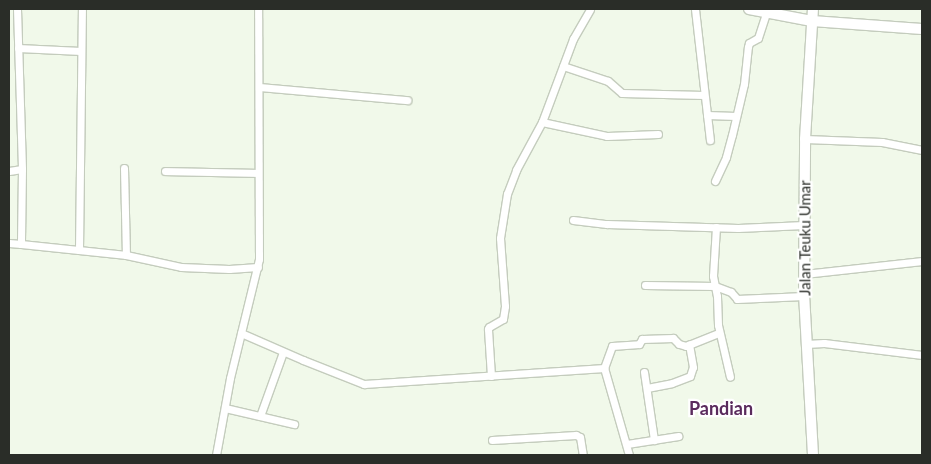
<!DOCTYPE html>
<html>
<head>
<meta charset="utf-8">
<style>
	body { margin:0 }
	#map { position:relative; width:931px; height:464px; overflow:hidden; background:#f1f9ea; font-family:Lato,sans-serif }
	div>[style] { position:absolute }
	.roads { filter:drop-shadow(1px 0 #c4ccbd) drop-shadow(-1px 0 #c4ccbd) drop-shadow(0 1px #c4ccbd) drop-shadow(0 -1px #c4ccbd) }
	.street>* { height:7px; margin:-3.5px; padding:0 3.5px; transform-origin:3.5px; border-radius:3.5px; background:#fff }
	.secondary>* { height:10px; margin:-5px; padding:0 5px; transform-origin:5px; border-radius:5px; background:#fff }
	span { translate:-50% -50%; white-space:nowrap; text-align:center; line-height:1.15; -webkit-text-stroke:4.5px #fff; paint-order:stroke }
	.street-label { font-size:15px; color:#2a2d28 }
	.quarter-label { font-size:18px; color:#5a2b5d; font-weight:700 }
	.frame { position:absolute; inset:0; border:10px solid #2a2d28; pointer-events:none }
</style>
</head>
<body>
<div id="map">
	<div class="roads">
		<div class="street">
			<div style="left:17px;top:9px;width:160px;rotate:88.2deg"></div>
			<div style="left:22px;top:169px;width:75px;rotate:90.8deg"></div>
			<div style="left:21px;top:244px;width:106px;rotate:6deg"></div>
			<div style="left:126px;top:255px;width:56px;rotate:12.3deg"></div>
			<div style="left:181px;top:267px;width:48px;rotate:2.4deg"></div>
			<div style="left:229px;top:269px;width:29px;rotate:-4deg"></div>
			<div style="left:695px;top:9px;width:132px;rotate:83.5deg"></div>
			<div style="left:18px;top:48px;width:63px;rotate:2.7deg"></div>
			<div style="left:563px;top:66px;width:47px;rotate:18.4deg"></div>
			<div style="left:608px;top:81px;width:18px;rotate:41deg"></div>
			<div style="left:622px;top:93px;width:82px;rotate:1.4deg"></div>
			<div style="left:260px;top:87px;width:148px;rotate:5.1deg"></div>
			<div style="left:707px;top:115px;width:29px;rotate:2deg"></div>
			<div style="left:542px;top:122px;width:66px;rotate:12.2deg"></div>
			<div style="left:607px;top:136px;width:51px;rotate:-2.2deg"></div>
			<div style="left:805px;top:139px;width:77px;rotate:2.2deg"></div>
			<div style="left:882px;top:142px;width:41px;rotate:11.3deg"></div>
			<div style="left:124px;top:168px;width:87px;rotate:88.7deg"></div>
			<div style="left:9px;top:171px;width:13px;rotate:-9deg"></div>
			<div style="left:165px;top:171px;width:92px;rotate:1.2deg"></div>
			<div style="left:715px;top:181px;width:26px;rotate:-65deg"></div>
			<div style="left:726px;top:157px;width:23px;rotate:-75deg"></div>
			<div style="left:732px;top:135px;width:52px;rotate:-76.8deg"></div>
			<div style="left:744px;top:84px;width:37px;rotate:-84deg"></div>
			<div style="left:748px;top:47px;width:4px;rotate:-76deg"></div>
			<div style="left:749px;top:43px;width:10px;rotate:-29deg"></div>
			<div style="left:758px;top:38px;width:25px;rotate:-72deg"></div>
			<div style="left:573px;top:220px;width:34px;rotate:7deg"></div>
			<div style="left:607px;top:224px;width:131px;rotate:1.7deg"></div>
			<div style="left:738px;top:228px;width:66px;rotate:-2.6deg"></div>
			<div style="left:716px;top:227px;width:49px;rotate:93.5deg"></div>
			<div style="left:713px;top:276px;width:20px;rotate:79deg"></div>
			<div style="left:717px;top:296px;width:29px;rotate:88deg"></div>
			<div style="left:718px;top:325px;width:53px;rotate:77deg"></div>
			<div style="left:9px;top:243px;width:12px;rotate:5deg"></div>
			<div style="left:79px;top:250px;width:241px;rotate:-89.3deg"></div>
			<div style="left:804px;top:274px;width:119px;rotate:-6.3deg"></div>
			<div style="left:645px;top:285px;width:70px;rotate:0.8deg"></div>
			<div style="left:715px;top:286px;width:17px;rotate:21deg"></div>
			<div style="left:731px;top:292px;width:9px;rotate:49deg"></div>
			<div style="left:737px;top:299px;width:67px;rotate:-2.6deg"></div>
			<div style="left:241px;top:333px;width:68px;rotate:23.5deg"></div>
			<div style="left:303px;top:360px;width:66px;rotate:21.5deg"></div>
			<div style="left:364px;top:384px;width:241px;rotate:-3.8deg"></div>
			<div style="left:806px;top:344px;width:18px;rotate:-3deg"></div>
			<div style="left:824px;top:343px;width:99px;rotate:7deg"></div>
			<div style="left:644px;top:372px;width:69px;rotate:81.6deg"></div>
			<div style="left:491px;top:376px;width:47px;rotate:-93.7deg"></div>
			<div style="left:488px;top:329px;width:2px;rotate:-63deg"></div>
			<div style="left:489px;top:327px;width:16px;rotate:-30deg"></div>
			<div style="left:503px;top:319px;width:13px;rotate:-81deg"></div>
			<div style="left:505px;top:306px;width:68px;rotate:-94.2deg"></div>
			<div style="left:500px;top:238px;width:45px;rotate:-81deg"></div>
			<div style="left:507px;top:194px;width:26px;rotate:-69deg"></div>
			<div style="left:516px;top:170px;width:55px;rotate:-61.6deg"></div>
			<div style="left:542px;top:122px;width:89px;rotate:-69.5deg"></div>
			<div style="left:573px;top:39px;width:34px;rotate:-60deg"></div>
			<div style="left:647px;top:388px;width:25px;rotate:-11deg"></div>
			<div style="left:672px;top:383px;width:19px;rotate:-21deg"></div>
			<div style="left:690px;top:376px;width:9px;rotate:-72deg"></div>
			<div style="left:693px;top:367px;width:23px;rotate:-100deg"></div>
			<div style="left:225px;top:408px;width:71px;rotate:13.1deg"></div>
			<div style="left:260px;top:416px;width:68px;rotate:-70.2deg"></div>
			<div style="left:492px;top:440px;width:84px;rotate:-3.4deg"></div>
			<div style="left:576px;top:435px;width:4px;rotate:27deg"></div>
			<div style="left:580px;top:437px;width:18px;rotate:81deg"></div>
			<div style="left:627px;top:444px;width:52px;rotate:-8.9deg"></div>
			<div style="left:216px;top:455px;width:78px;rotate:-79.7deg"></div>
			<div style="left:230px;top:378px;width:122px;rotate:-76.3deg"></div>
			<div style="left:259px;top:259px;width:250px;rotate:-90.2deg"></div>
			<div style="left:629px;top:455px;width:91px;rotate:-106deg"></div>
			<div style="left:604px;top:368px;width:23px;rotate:-70deg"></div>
			<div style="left:612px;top:346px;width:27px;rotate:-4deg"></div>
			<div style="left:639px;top:344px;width:6px;rotate:-59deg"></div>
			<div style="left:642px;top:339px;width:31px;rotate:-2deg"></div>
			<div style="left:673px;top:338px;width:8px;rotate:45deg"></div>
			<div style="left:679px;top:344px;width:7px;rotate:16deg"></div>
			<div style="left:686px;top:346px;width:35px;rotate:-22deg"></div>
		</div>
		<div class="secondary">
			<div style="left:749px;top:9px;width:64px;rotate:10.8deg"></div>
			<div style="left:812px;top:21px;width:110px;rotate:4.2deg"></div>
			<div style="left:813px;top:455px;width:159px;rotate:-93.2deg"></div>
			<div style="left:804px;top:296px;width:157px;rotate:-89.6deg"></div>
			<div style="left:805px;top:139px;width:130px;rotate:-86.5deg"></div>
		</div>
	</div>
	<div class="street-label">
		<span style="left:805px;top:238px;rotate:-90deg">Jalan Teuku Umar</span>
	</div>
	<div class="quarter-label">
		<span style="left:721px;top:408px">Pandian</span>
	</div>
	<div class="frame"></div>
</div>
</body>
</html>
